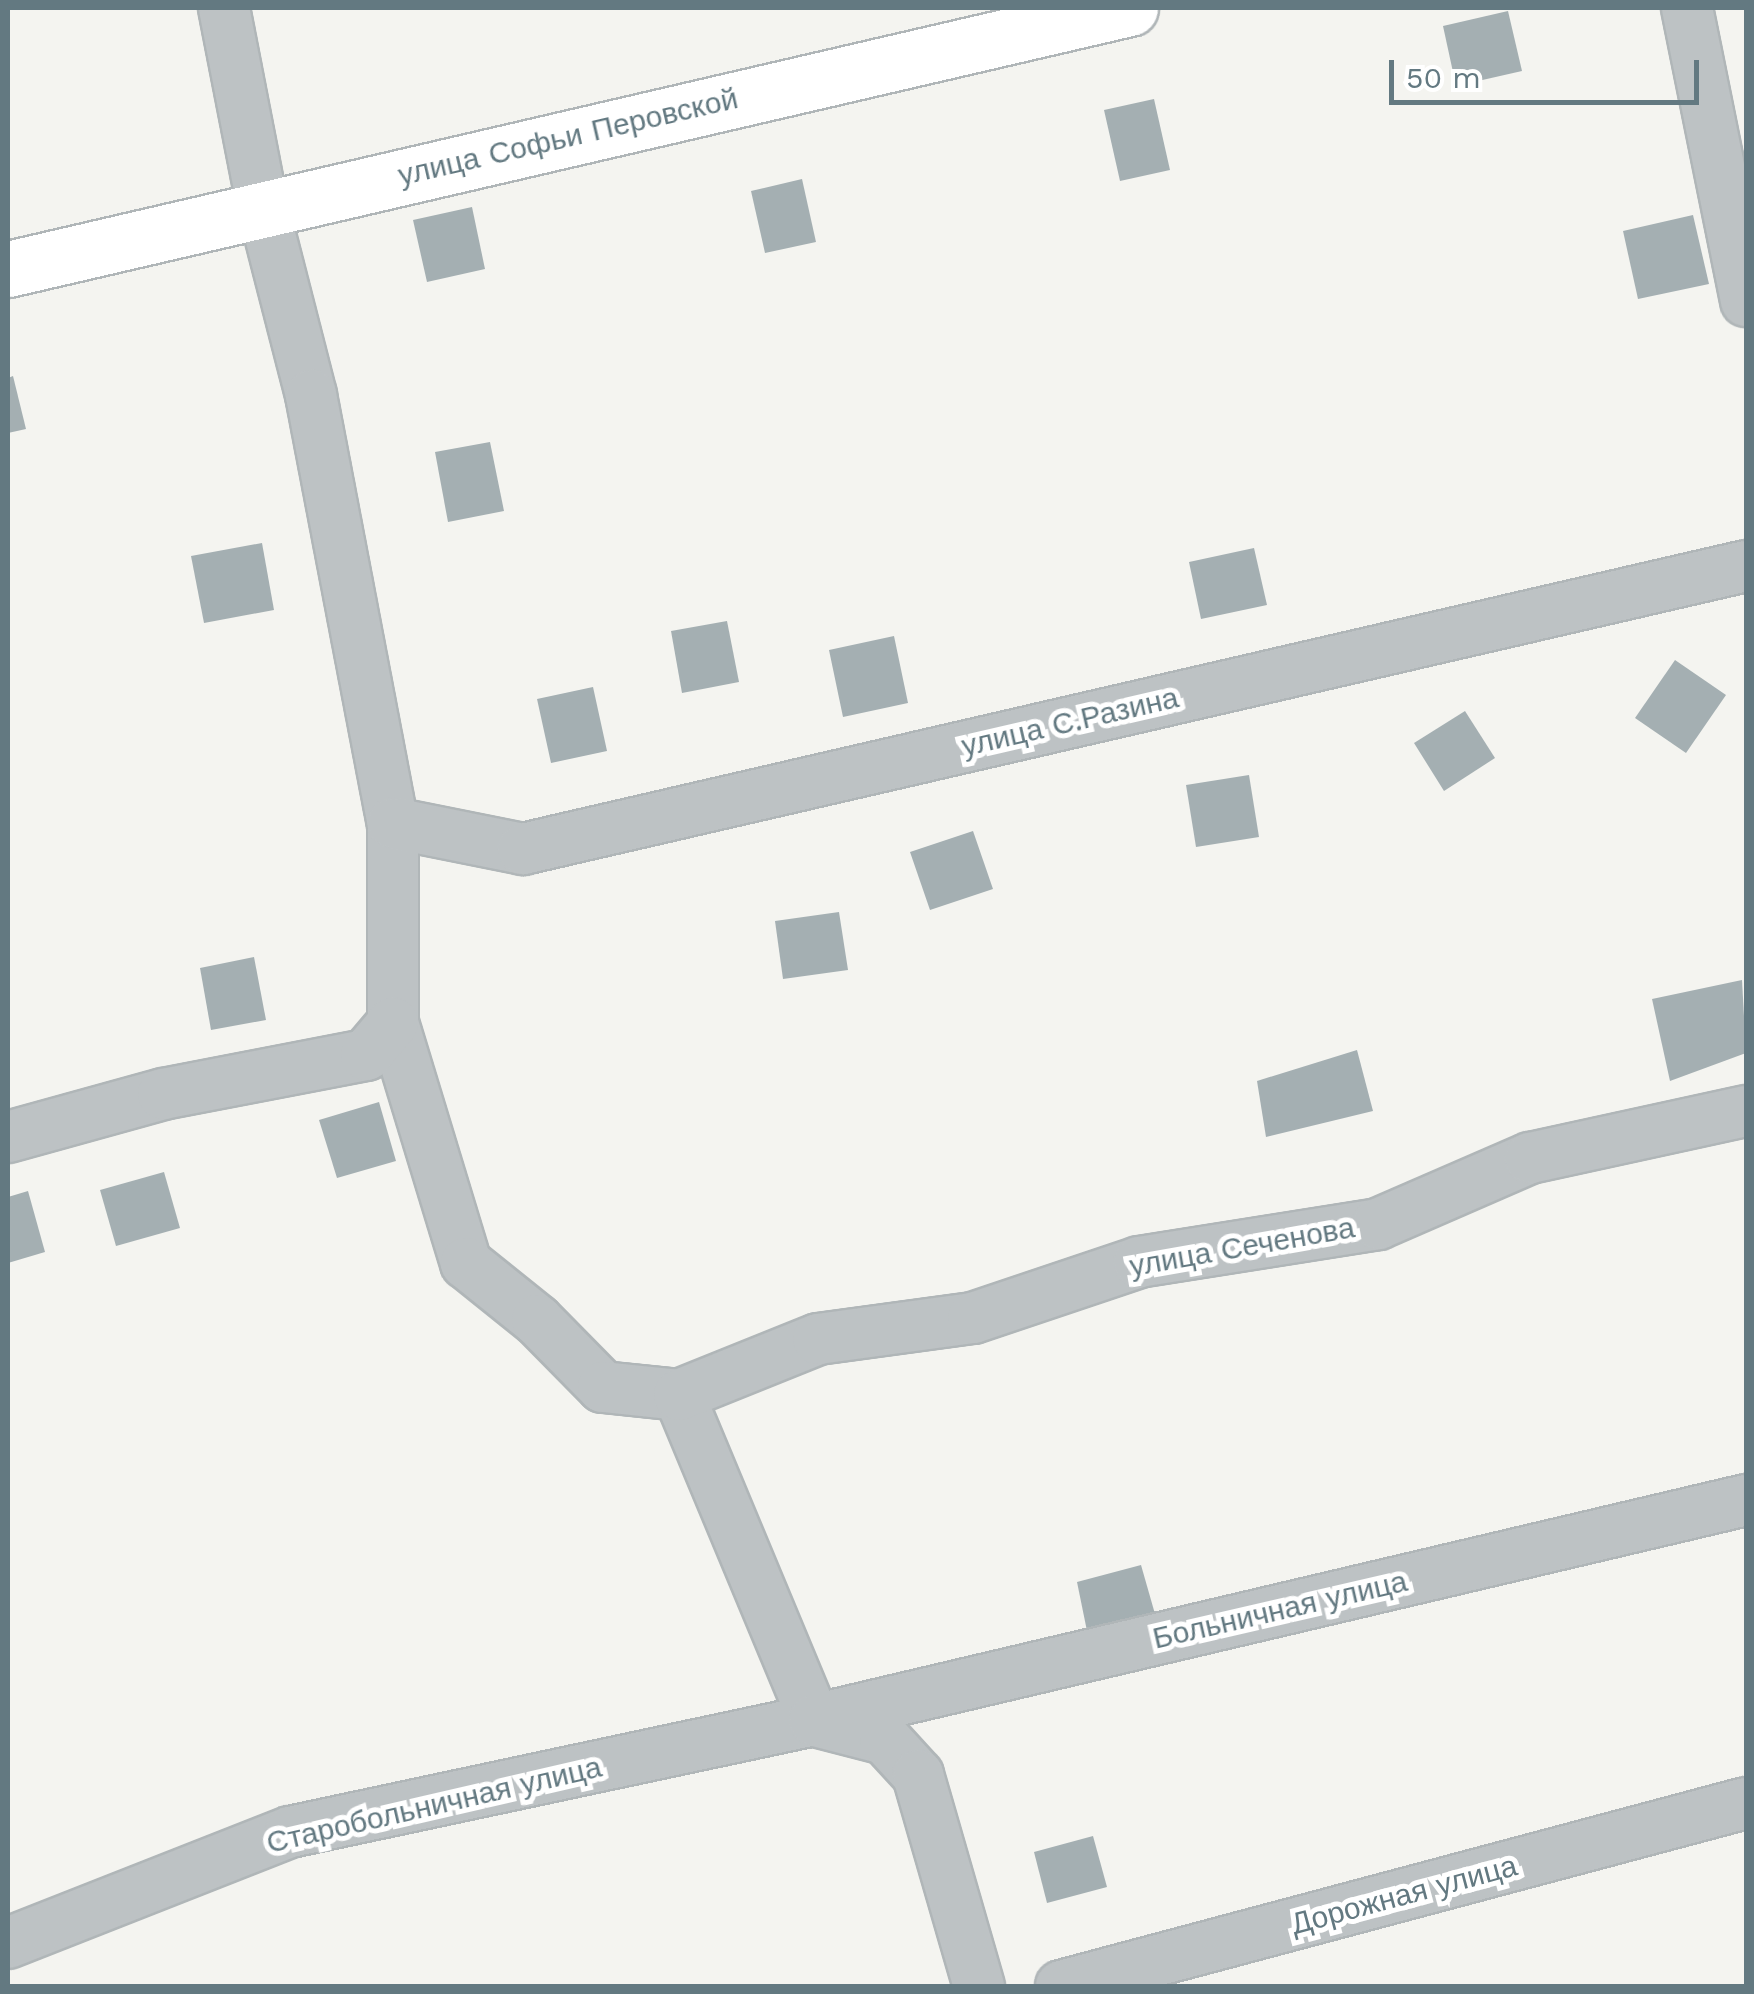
<!DOCTYPE html>
<html>
<head>
<meta charset="utf-8">
<style>
	body { margin:0 }
	#map { position:relative; width:1754px; height:1994px; overflow:hidden; background:#f4f4f0; font-family:"Work Sans",sans-serif }
	div>[style] { position:absolute }
	.building>* { inset:0; background:#a4afb2 }
	.roads { filter:drop-shadow(2px 0 #b0b6b8) drop-shadow(-2px 0 #b0b6b8) drop-shadow(0 2px #b0b6b8) drop-shadow(0 -2px #b0b6b8) }
	.minor>* { height:50px; margin:-25px; padding:0 25px; transform-origin:25px; border-radius:25px; background:#bdc2c4 }
	.major>* { height:55px; margin:-27.5px; padding:0 27.5px; transform-origin:27.5px; border-radius:27.5px; background:#fff }
	span { translate:-50% -50%; white-space:nowrap; text-align:center; line-height:1.15; -webkit-text-stroke:10px #fff; paint-order:stroke }
	.street-label { font-size:30px; color:#637981 }
	.frame { position:absolute; inset:0; border:10px solid #637981; pointer-events:none }
	.scale { position:absolute; left:1389px; top:60px; width:310px; height:45px; box-sizing:border-box; border:5px solid #637981; border-top:0; padding-left:12px; font-size:30px; line-height:35px; white-space:nowrap; color:#637981; -webkit-text-stroke:8px #fff; paint-order:stroke }
</style>
</head>
<body>
<div id="map">
	<div class="building">
		<div style="clip-path:polygon(1508px 11px,1522px 71px,1456px 86px,1443px 26px)"></div>
		<div style="clip-path:polygon(1154px 99px,1170px 170px,1120px 181px,1104px 110px)"></div>
		<div style="clip-path:polygon(802px 179px,816px 242px,765px 253px,751px 191px)"></div>
		<div style="clip-path:polygon(472px 207px,485px 269px,427px 282px,413px 220px)"></div>
		<div style="clip-path:polygon(1693px 215px,1709px 284px,1638px 299px,1623px 231px)"></div>
		<div style="clip-path:polygon(13px 376px,26px 429px,8px 433px,8px 378px)"></div>
		<div style="clip-path:polygon(490px 442px,504px 511px,448px 522px,435px 452px)"></div>
		<div style="clip-path:polygon(262px 543px,274px 610px,204px 623px,191px 556px)"></div>
		<div style="clip-path:polygon(1254px 548px,1267px 605px,1201px 619px,1189px 562px)"></div>
		<div style="clip-path:polygon(727px 621px,739px 682px,682px 693px,671px 631px)"></div>
		<div style="clip-path:polygon(894px 636px,908px 703px,843px 717px,829px 650px)"></div>
		<div style="clip-path:polygon(1675px 660px,1726px 695px,1686px 753px,1635px 718px)"></div>
		<div style="clip-path:polygon(593px 687px,607px 751px,551px 763px,537px 699px)"></div>
		<div style="clip-path:polygon(1465px 711px,1495px 758px,1444px 791px,1414px 743px)"></div>
		<div style="clip-path:polygon(1249px 775px,1259px 837px,1196px 847px,1186px 785px)"></div>
		<div style="clip-path:polygon(973px 831px,993px 889px,930px 910px,910px 852px)"></div>
		<div style="clip-path:polygon(839px 912px,848px 970px,783px 979px,775px 921px)"></div>
		<div style="clip-path:polygon(254px 957px,266px 1020px,211px 1030px,200px 968px)"></div>
		<div style="clip-path:polygon(1742px 980px,1746px 1053px,1670px 1081px,1652px 999px)"></div>
		<div style="clip-path:polygon(1357px 1050px,1373px 1111px,1266px 1137px,1257px 1081px)"></div>
		<div style="clip-path:polygon(379px 1102px,396px 1161px,337px 1178px,319px 1120px)"></div>
		<div style="clip-path:polygon(164px 1172px,180px 1228px,116px 1246px,100px 1190px)"></div>
		<div style="clip-path:polygon(28px 1191px,45px 1252px,8px 1263px,8px 1197px)"></div>
		<div style="clip-path:polygon(1141px 1565px,1155px 1614px,1087px 1631px,1077px 1582px)"></div>
		<div style="clip-path:polygon(1093px 1836px,1107px 1887px,1047px 1903px,1034px 1852px)"></div>
	</div>
	<div class="roads">
		<div class="minor">
			<div style="left:224px;top:8px;width:204px;rotate:79deg"></div>
			<div style="left:263px;top:208px;width:193px;rotate:75.6deg"></div>
			<div style="left:311px;top:395px;width:436px;rotate:79.2deg"></div>
			<div style="left:393px;top:823px;width:200px;rotate:90deg"></div>
			<div style="left:393px;top:1023px;width:251px;rotate:73.1deg"></div>
			<div style="left:466px;top:1263px;width:91px;rotate:38.8deg"></div>
			<div style="left:537px;top:1320px;width:94px;rotate:45.4deg"></div>
			<div style="left:603px;top:1387px;width:76px;rotate:6deg"></div>
			<div style="left:679px;top:1395px;width:352px;rotate:67.4deg"></div>
			<div style="left:1687px;top:8px;width:299px;rotate:78.6deg"></div>
			<div style="left:393px;top:823px;width:133px;rotate:11.3deg"></div>
			<div style="left:523px;top:849px;width:1255px;rotate:-13.03deg"></div>
			<div style="left:8px;top:1137px;width:161px;rotate:-15.5deg"></div>
			<div style="left:163px;top:1094px;width:207px;rotate:-10.9deg"></div>
			<div style="left:366px;top:1055px;width:42px;rotate:-49.8deg"></div>
			<div style="left:679px;top:1395px;width:150px;rotate:-21.9deg"></div>
			<div style="left:818px;top:1339px;width:156px;rotate:-7.7deg"></div>
			<div style="left:973px;top:1318px;width:175px;rotate:-18.6deg"></div>
			<div style="left:1139px;top:1262px;width:242px;rotate:-9deg"></div>
			<div style="left:1378px;top:1224px;width:166px;rotate:-23.5deg"></div>
			<div style="left:1530px;top:1158px;width:221px;rotate:-12.3deg"></div>
			<div style="left:819px;top:1722px;width:68px;rotate:14.4deg"></div>
			<div style="left:885px;top:1739px;width:49px;rotate:47.5deg"></div>
			<div style="left:918px;top:1775px;width:220px;rotate:73.9deg"></div>
			<div style="left:8px;top:1943px;width:303px;rotate:-21.5deg"></div>
			<div style="left:290px;top:1832px;width:536px;rotate:-12.06deg"></div>
			<div style="left:814px;top:1720px;width:958px;rotate:-13.28deg"></div>
			<div style="left:1061px;top:1986px;width:709px;rotate:-14.96deg"></div>
		</div>
		<div class="major">
			<div style="left:8px;top:269px;width:1152px;rotate:-13.1deg"></div>
		</div>
	</div>
	<div class="street-label">
		<span style="left:568px;top:137px;rotate:-13deg">улица Софьи Перовской</span>
		<span style="left:1070px;top:722px;rotate:-13deg">улица С.Разина</span>
		<span style="left:1242px;top:1247px;rotate:-10deg">улица Сеченова</span>
		<span style="left:1280px;top:1610px;rotate:-13deg">Больничная улица</span>
		<span style="left:434px;top:1805px;rotate:-13deg">Старобольничная улица</span>
		<span style="left:1404px;top:1895px;rotate:-15deg">Дорожная улица</span>
	</div>
	<div class="frame"></div>
	<div class="scale">50 m</div>
</div>
</body>
</html>
